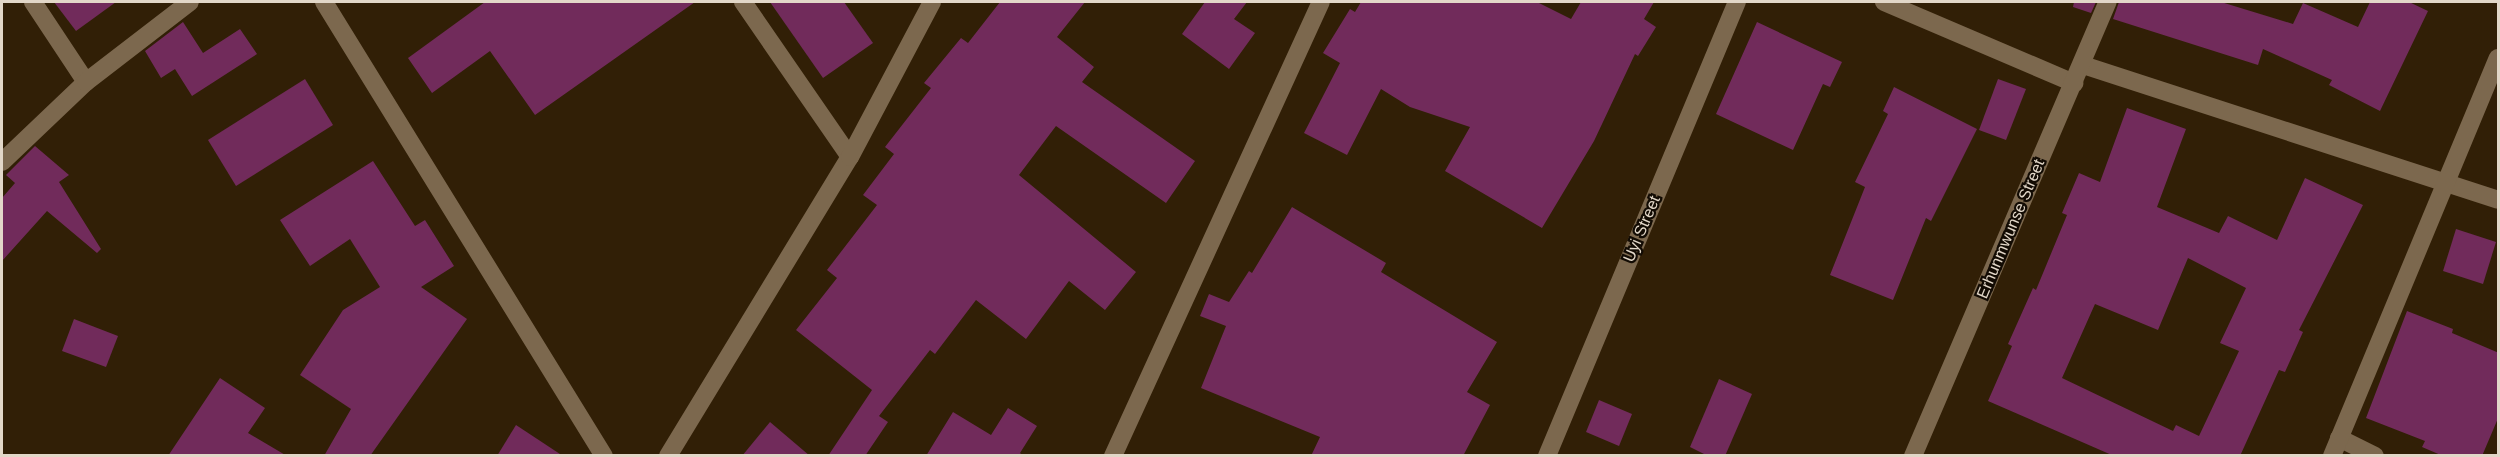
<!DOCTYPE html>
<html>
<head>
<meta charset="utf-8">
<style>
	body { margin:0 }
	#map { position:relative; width:2500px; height:457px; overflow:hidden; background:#311f06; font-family:Arial,sans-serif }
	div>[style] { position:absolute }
	.building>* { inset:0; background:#712b5b }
	.minor>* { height:18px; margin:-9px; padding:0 9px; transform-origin:9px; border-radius:9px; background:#7c684e }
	span { translate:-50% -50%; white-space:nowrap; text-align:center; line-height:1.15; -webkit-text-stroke:4.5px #120b03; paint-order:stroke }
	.street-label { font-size:16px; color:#e2d7c8 }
	.frame { position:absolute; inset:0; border:3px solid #e2d7c8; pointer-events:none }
</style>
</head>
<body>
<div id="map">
	<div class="building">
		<div style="clip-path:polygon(54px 2px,116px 2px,76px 31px)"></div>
		<div style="clip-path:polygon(485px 2px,695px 2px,535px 115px,490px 51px,432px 93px,408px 58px)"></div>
		<div style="clip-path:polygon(770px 2px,844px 2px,873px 43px,823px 78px)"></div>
		<div style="clip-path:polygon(1000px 2px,1085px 2px,1057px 37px,1094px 67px,1082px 82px,1195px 161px,1166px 203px,1056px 126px,1019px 175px,1136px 272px,1105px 310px,1069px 281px,1026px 339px,976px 300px,935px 354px,930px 350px,879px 416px,888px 422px,865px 456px,828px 456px,872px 390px,796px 330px,837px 278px,827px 270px,877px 205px,863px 195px,894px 154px,885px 147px,931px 88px,924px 83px,961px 38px,968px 43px)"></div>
		<div style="clip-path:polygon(1205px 2px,1247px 2px,1234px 19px,1255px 33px,1229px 69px,1182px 34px)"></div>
		<div style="clip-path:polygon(1361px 2px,1537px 2px,1571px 19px,1581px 2px,1654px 2px,1644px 19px,1656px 27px,1638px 56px,1635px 54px,1594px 141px,1542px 228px,1445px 171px,1470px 127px,1410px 107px,1381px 89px,1347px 155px,1304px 133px,1340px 63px,1323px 53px,1350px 9px,1355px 12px)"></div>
		<div style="clip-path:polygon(2074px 2px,2096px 2px,2091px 13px,2073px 7px)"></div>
		<div style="clip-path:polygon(2119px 2px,2221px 2px,2293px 24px,2303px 3px,2358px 27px,2370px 2px,2409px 2px,2428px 11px,2380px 111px,2329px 85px,2332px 80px,2263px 49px,2258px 65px,2113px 19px)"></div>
		<div style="clip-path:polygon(183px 22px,203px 53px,240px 29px,257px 54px,192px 96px,175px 69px,161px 78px,145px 51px)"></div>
		<div style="clip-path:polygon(1757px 22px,1842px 62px,1830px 87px,1823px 84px,1793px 150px,1716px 114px)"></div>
		<div style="clip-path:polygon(305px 79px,333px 125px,236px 186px,208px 140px)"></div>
		<div style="clip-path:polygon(1998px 79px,2026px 89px,2006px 140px,1979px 130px)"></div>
		<div style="clip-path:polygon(1894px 87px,1977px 129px,1931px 221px,1926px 218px,1893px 300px,1830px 275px,1865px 187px,1855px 182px,1888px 114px,1883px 111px)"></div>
		<div style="clip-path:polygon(evenodd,2127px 108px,2186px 129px,2157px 207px,2219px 233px,2228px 216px,2277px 240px,2305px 178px,2363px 205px,2299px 330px,2303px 332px,2285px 372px,2279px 370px,2240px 456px,2114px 456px,1988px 401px,2012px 346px,2008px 344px,2033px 288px,2036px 290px,2067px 215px,2062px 213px,2079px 173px,2100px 182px,2127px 108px,2188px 258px,2246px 288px,2220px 343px,2239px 351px,2199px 436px,2176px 425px,2173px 431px,2062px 378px,2095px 304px,2158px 330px,2188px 258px)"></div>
		<div style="clip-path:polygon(35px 146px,69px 175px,59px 182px,101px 249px,97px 253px,47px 211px,2px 261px,2px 198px,15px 183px,6px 175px)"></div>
		<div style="clip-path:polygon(373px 161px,415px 226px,425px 220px,454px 266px,421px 287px,467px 319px,370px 456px,324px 456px,351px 409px,300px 375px,343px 310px,380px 287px,350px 239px,310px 266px,280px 220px)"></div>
		<div style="clip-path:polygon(1292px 207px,1386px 263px,1381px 272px,1497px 342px,1467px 392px,1490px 405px,1463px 456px,1311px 456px,1320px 437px,1201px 388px,1226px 326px,1200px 316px,1209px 294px,1229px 302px,1249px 271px,1252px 273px)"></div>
		<div style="clip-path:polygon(2456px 229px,2496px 242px,2483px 284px,2443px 271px)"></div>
		<div style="clip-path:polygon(2407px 311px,2453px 329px,2452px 333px,2499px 353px,2499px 416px,2482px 456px,2443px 456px,2422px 447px,2425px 441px,2366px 418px)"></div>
		<div style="clip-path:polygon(74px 319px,118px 336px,106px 367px,62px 351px)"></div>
		<div style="clip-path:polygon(220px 378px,265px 408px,248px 433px,287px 456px,168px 456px)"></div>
		<div style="clip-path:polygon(1719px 379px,1752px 394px,1725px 456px,1708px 456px,1690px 447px)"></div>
		<div style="clip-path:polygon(1599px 400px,1632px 414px,1619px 446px,1586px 432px)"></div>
		<div style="clip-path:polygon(1008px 408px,1037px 426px,1020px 453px,1023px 456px,926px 456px,953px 412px,991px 435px)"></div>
		<div style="clip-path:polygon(770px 422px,810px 456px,742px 456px)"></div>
		<div style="clip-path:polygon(516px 425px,563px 456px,497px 456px)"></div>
	</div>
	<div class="minor">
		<div style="left:33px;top:2px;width:96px;rotate:56.5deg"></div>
		<div style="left:324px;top:2px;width:533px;rotate:58.34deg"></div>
		<div style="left:743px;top:2px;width:188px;rotate:55.4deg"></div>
		<div style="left:1884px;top:2px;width:207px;rotate:23.1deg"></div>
		<div style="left:2083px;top:65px;width:436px;rotate:18deg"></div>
		<div style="left:2px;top:162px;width:116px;rotate:-43.6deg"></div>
		<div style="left:86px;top:82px;width:131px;rotate:-37.6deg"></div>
		<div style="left:2339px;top:438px;width:40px;rotate:26.6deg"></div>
		<div style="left:668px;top:456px;width:350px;rotate:-58.7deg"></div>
		<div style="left:850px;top:157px;width:175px;rotate:-62.1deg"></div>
		<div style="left:1113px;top:456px;width:499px;rotate:-65.4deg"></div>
		<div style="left:1547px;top:456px;width:492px;rotate:-67.3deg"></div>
		<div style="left:1913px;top:456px;width:494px;rotate:-66.8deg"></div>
		<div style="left:2332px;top:456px;width:431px;rotate:-67.4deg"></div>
	</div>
	<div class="street-label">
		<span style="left:1642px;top:229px;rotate:-67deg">Uyi Street</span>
		<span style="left:2011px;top:229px;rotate:-67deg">Erhunmwunse Street</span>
	</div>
	<div class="frame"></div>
</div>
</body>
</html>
